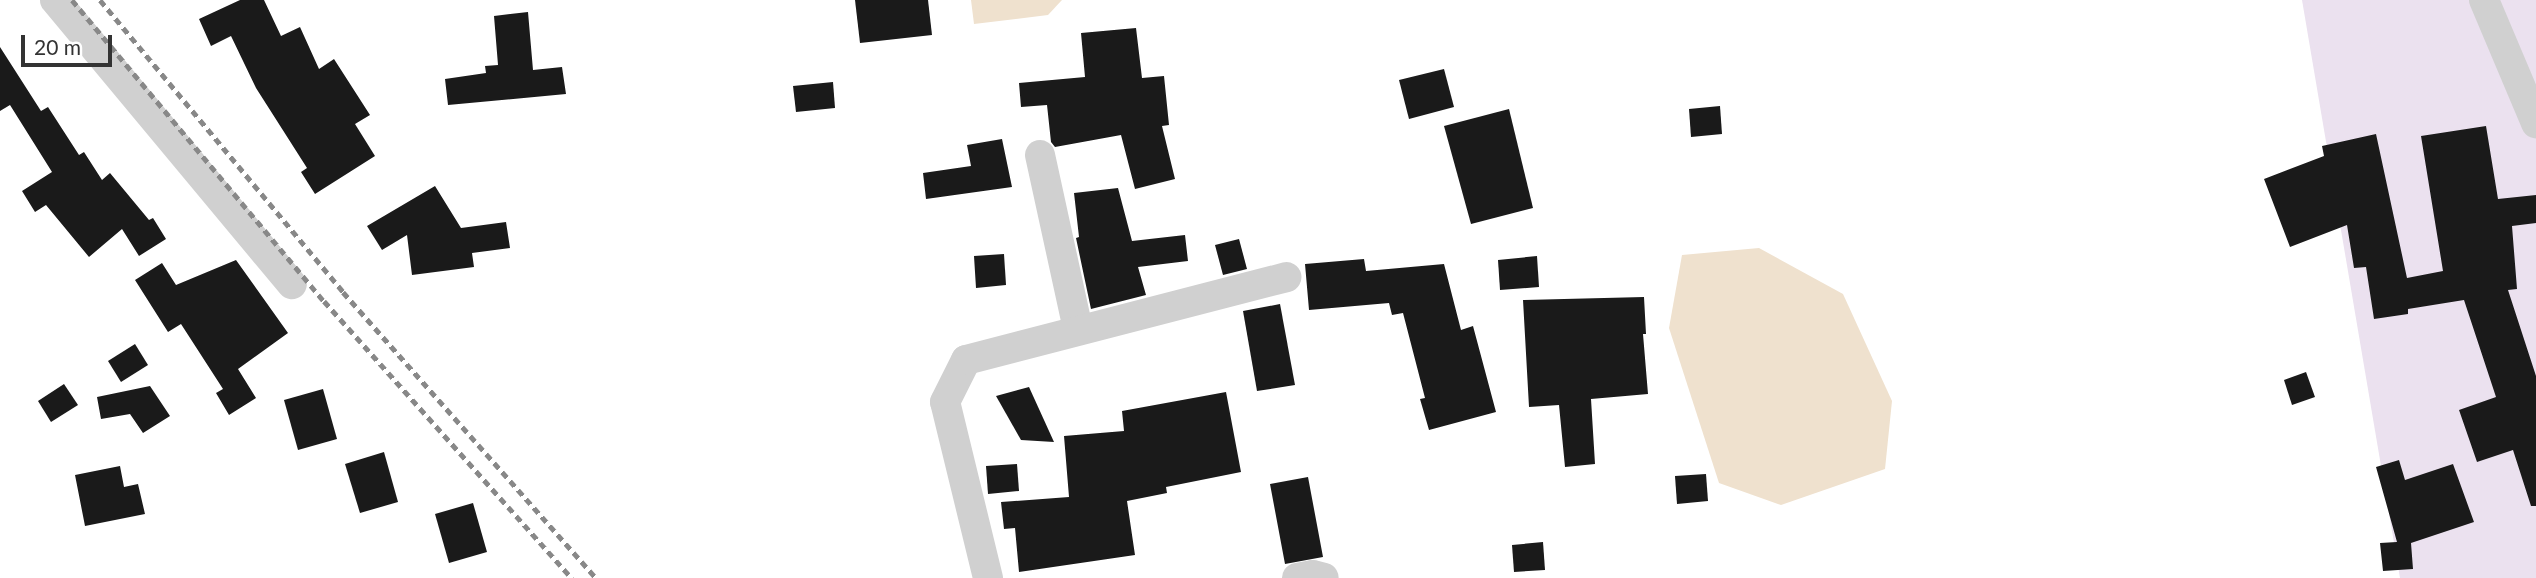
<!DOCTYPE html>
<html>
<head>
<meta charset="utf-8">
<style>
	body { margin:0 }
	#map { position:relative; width:2536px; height:578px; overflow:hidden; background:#fff; font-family:Lato,sans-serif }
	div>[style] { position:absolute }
	.green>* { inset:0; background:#ebe1ef }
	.water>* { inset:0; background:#efe1ce }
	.building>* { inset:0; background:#1a1a1a }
	.minor>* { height:30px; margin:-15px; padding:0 15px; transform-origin:15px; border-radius:15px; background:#d0d0d0 }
	.rail>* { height:5px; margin-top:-2.5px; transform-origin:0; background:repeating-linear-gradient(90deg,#888 0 7px,transparent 0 12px) }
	span { translate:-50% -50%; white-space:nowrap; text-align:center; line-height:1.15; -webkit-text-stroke:7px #fff; paint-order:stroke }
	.scale { position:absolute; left:21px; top:35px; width:91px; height:32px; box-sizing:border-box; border:4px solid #333; border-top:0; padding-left:9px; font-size:21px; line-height:24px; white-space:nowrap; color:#333; -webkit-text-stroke:5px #fff; paint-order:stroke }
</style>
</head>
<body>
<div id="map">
	<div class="green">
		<div style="clip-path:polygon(2302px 0,2536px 0,2536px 578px,2400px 578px)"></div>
	</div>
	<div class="water">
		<div style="clip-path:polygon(971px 0,1062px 0,1048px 15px,974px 24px)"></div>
		<div style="clip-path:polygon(1759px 248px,1843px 294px,1892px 401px,1885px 469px,1781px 505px,1719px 483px,1669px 328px,1682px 255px)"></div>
	</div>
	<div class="building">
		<div style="clip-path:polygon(240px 0,264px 0,281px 36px,300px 27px,319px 69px,334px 59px,370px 115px,355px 124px,375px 156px,315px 194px,301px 172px,307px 168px,256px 88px,231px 36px,211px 46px,199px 19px)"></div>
		<div style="clip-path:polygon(855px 0,928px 0,932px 35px,860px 43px)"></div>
		<div style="clip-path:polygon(528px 12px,533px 70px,562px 67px,566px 94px,448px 105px,445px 79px,486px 73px,485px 66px,498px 65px,494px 16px)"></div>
		<div style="clip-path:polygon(1136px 28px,1142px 78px,1164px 76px,1169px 125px,1162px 126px,1175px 179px,1135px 189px,1121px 135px,1055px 147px,1051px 142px,1047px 105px,1021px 107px,1019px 83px,1085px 77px,1081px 33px)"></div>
		<div style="clip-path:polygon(0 47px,41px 111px,48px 107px,79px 155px,84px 152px,102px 180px,110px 173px,149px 220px,153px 218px,166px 239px,139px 256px,122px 229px,89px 257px,46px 205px,35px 212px,22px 191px,52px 172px,10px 105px,0 111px)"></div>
		<div style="clip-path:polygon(1444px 69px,1454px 107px,1409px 119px,1399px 80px)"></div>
		<div style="clip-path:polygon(833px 82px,835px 108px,796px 112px,793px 86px)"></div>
		<div style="clip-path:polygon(1720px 106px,1722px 134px,1691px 137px,1689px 109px)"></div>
		<div style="clip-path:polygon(1509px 109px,1533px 208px,1471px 224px,1444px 126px)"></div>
		<div style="clip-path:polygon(2486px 126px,2498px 199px,2536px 195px,2536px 223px,2512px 226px,2517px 289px,2508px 290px,2536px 376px,2536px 506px,2531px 506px,2513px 450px,2477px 462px,2459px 410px,2496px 397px,2464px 300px,2408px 309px,2408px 314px,2374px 319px,2366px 267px,2354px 268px,2347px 225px,2290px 247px,2264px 179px,2324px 156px,2322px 146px,2376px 134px,2407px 278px,2443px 271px,2421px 136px)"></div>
		<div style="clip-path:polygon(1002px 139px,1012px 187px,926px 199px,923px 173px,971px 166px,967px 145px)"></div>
		<div style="clip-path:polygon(435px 186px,461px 228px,506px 222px,510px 248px,472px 253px,474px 267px,412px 275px,407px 235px,382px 250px,367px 226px)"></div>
		<div style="clip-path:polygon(1118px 188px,1132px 241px,1185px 235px,1188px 261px,1138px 267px,1146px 295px,1091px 309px,1076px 238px,1079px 237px,1074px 193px)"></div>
		<div style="clip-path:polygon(1239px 239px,1247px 269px,1223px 275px,1215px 245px)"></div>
		<div style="clip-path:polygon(1004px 254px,1006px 285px,976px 288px,974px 256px)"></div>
		<div style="clip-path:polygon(1537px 256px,1539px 287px,1500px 290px,1498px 260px)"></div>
		<div style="clip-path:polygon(1364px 259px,1366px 271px,1444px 264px,1461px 330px,1473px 326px,1496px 412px,1429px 430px,1420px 399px,1425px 398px,1403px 313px,1392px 315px,1389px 303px,1309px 310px,1305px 264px)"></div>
		<div style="clip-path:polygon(236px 260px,288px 333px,238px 369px,256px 398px,229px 415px,216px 393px,223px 389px,181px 324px,168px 332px,135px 280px,162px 263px,176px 285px)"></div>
		<div style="clip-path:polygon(1644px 297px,1646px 334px,1643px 334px,1648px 394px,1591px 399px,1595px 464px,1565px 467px,1559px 405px,1529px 407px,1523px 300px)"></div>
		<div style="clip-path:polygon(1280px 304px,1295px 385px,1257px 391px,1243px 311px)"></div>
		<div style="clip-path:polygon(135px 344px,148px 365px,121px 382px,108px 361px)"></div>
		<div style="clip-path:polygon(2306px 372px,2315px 397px,2292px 405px,2284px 380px)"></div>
		<div style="clip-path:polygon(64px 384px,78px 405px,51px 422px,38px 401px)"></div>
		<div style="clip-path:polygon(150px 386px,170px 416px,143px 433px,130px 414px,101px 419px,97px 397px)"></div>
		<div style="clip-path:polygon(1029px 387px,1054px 442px,1021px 440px,996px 396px)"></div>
		<div style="clip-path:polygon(323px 389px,337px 439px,298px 450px,284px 400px)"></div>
		<div style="clip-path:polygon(1226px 392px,1241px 472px,1166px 487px,1167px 493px,1127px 501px,1135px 555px,1019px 572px,1015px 528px,1004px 529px,1001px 502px,1069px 497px,1064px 436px,1124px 431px,1122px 411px)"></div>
		<div style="clip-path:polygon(384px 452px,398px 502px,360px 513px,345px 464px)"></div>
		<div style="clip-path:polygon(2399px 460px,2405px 480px,2453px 464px,2474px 522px,2411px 543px,2413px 569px,2383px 571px,2380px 543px,2397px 542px,2376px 467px)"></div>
		<div style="clip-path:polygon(1017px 464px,1019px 491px,988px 494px,986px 466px)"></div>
		<div style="clip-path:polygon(120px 466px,124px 487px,138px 484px,145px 514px,85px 526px,75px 475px)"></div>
		<div style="clip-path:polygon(1706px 474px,1708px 501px,1677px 504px,1675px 476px)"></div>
		<div style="clip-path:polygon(1308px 477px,1323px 557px,1285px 564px,1270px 484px)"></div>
		<div style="clip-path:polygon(473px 503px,487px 552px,449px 563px,435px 514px)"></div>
		<div style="clip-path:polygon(1543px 542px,1545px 570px,1514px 572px,1512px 545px)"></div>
	</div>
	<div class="minor">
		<div style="left:55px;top:0;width:370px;rotate:50.2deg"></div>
		<div style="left:2484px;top:0;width:134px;rotate:67.1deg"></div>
		<div style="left:1040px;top:155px;width:179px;rotate:77.7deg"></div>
		<div style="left:988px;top:578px;width:181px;rotate:-103.7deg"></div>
		<div style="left:945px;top:402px;width:47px;rotate:-63.4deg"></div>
		<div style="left:966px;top:360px;width:331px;rotate:-14.5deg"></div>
		<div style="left:1297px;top:578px;width:16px;rotate:-11deg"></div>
		<div style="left:1313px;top:575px;width:11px;rotate:15deg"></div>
	</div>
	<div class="rail">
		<div style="left:72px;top:0;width:393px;rotate:50.1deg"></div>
		<div style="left:324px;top:301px;width:372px;rotate:48.2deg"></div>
		<div style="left:100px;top:0;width:380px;rotate:50.2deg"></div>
		<div style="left:343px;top:292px;width:382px;rotate:48.5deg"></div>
	</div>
	<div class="scale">20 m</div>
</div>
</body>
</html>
